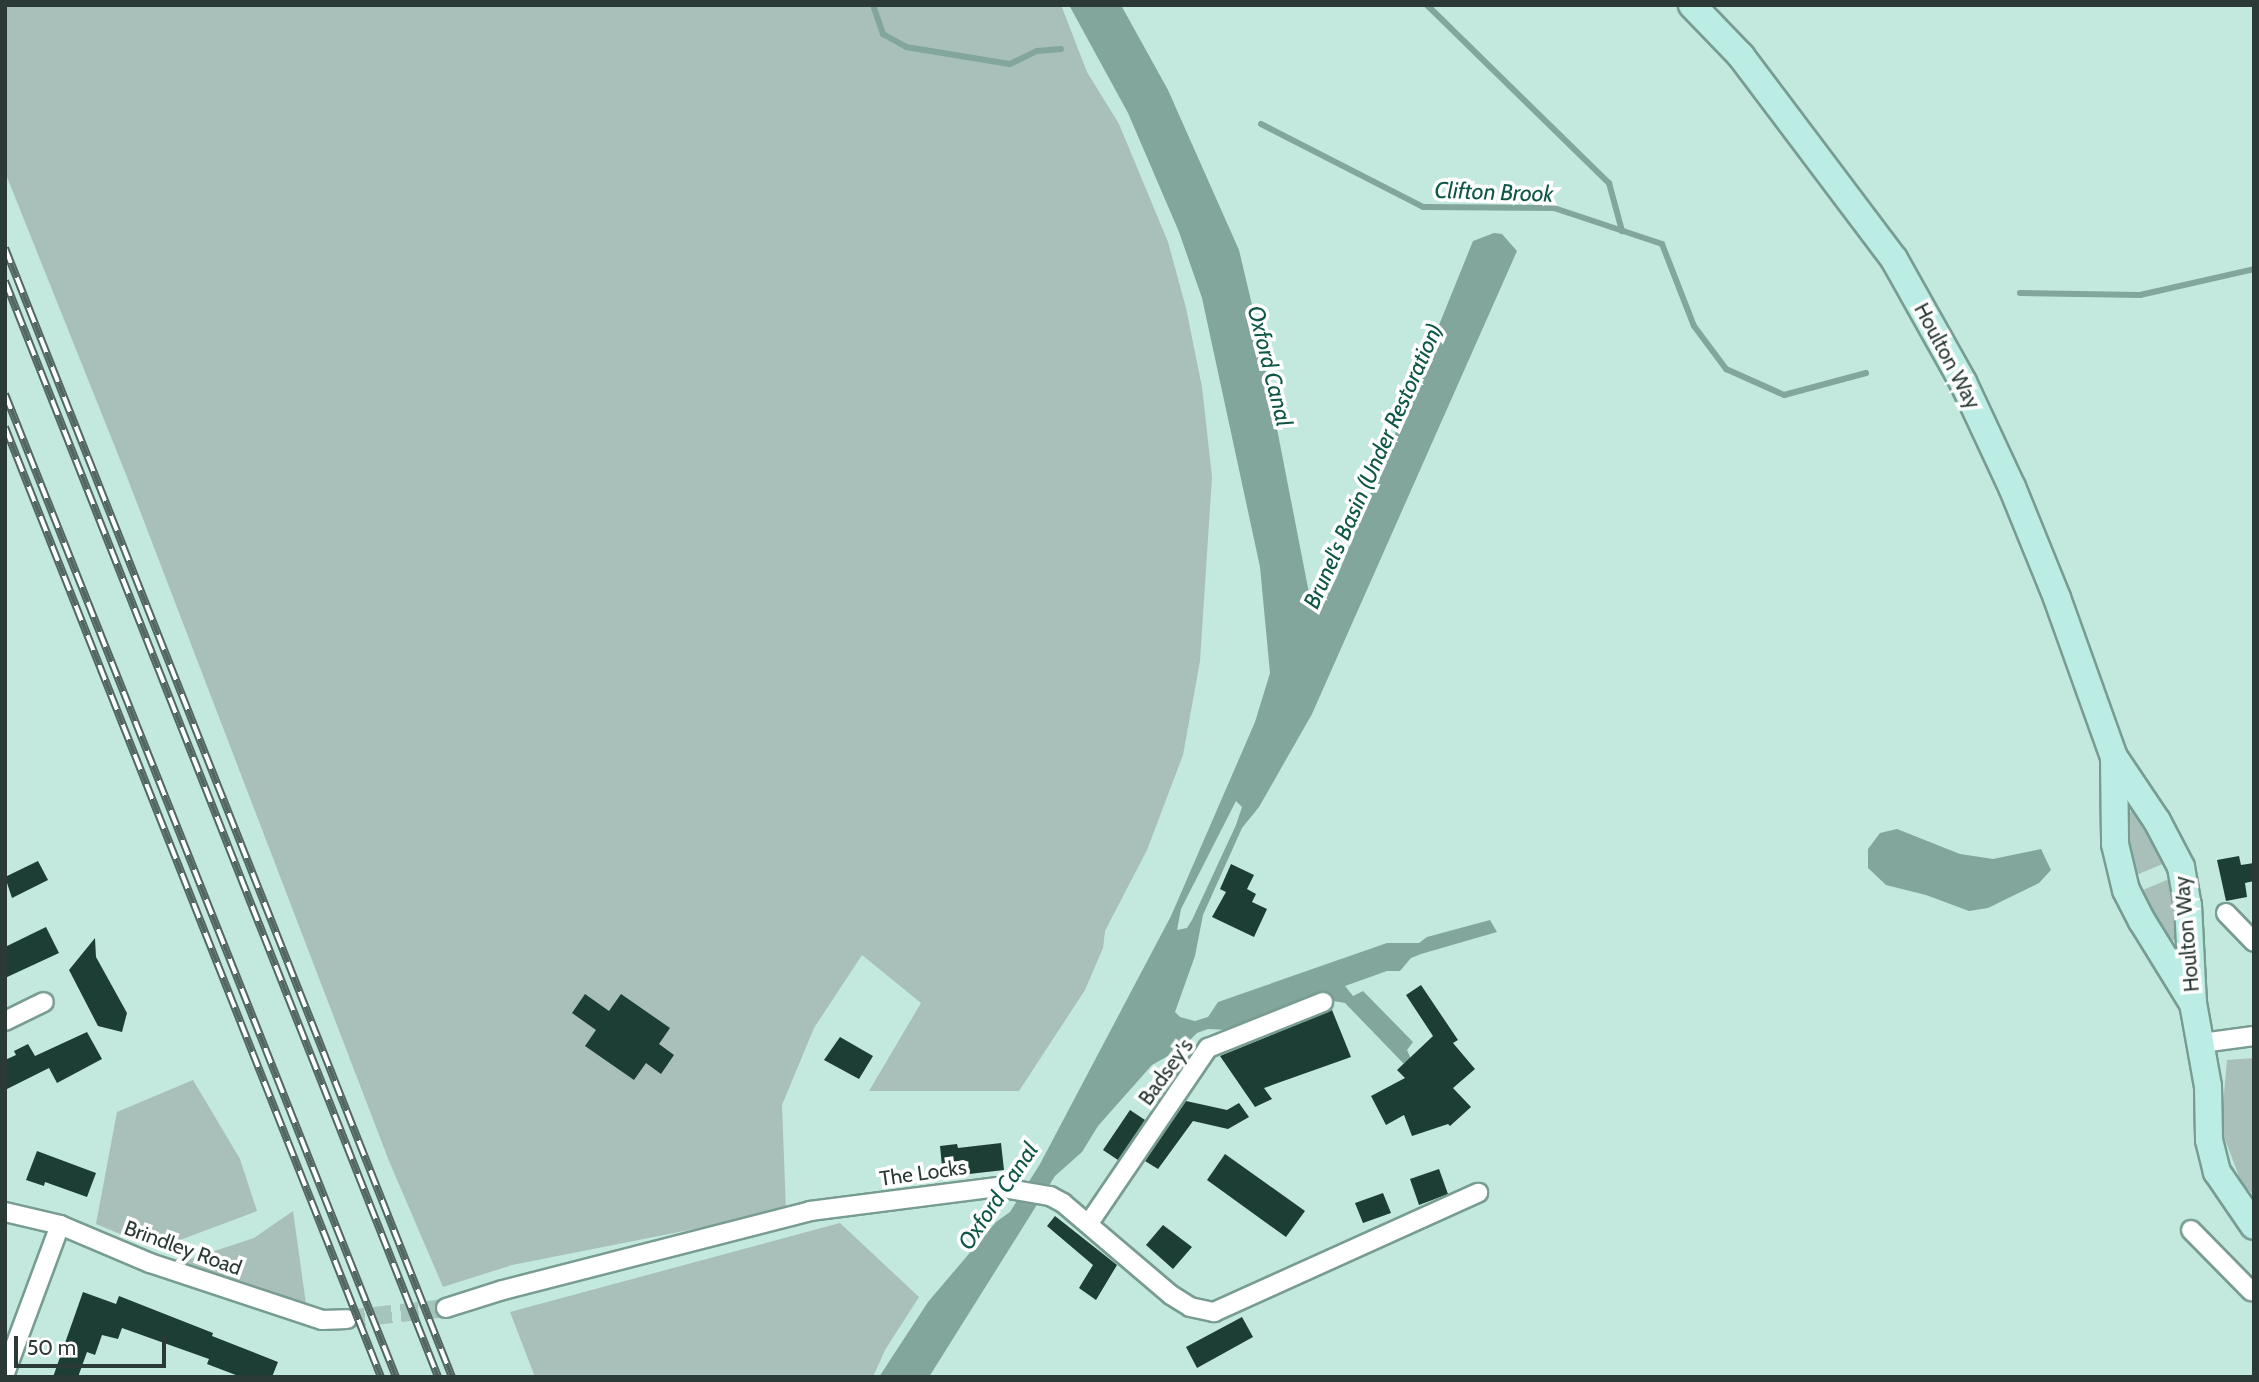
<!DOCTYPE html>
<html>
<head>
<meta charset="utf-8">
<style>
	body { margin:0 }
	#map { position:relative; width:2259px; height:1382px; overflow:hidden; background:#c3e8dd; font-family:Cabin,sans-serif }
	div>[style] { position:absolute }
	.green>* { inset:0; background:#a8c0b9 }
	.water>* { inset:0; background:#82a69b }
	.stream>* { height:6px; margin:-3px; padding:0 3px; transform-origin:3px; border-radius:3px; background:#82a69b }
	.building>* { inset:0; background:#1d3e35 }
	.street-tunnel>* { height:18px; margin-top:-9px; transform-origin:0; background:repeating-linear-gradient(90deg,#a5c5bc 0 18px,transparent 0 27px) }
	.roads { filter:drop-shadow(2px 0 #789c91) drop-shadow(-2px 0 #789c91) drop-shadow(0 2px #789c91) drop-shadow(0 -2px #789c91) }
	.street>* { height:18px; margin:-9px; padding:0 9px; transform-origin:9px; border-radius:9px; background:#fff }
	.secondary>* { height:26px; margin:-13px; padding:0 13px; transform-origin:13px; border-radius:13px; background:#bbede4 }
	.rail>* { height:8px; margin-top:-4px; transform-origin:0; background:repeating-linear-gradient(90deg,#fff 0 16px,#536762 0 32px); box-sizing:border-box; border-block:2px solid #536762 }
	span { translate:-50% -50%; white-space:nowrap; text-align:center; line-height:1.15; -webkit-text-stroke:7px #fff; paint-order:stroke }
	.street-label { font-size:21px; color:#2b3a36 }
	.water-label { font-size:23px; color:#0e5747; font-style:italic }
	.frame { position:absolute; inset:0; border:7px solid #2b3a36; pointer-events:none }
	.scale { position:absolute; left:14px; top:1336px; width:152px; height:32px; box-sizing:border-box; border:4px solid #2b3a36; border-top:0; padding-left:9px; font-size:21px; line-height:24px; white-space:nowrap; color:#2b3a36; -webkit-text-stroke:5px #fff; paint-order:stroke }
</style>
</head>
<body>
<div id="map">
	<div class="green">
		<div style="clip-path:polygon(5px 5px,1061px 5px,1087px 72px,1119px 124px,1168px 242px,1186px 308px,1202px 387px,1212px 477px,1200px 661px,1183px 755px,1147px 850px,1105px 931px,1103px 948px,1085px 990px,1019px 1091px,869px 1091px,921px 1003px,862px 955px,814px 1028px,782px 1105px,786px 1211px,512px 1265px,443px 1287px,389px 1161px,127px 477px,5px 172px)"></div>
		<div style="clip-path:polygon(2132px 810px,2172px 860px,2134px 876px,2126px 837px,2127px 816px)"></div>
		<div style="clip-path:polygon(2174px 877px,2177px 938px,2172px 941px,2164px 935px,2138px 892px)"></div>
		<div style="clip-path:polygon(2254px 1058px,2254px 1195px,2242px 1184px,2221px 1129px,2227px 1060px)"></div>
		<div style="clip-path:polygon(193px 1080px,240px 1159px,257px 1211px,156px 1249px,96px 1224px,117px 1112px)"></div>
		<div style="clip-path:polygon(293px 1211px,306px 1304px,181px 1262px,254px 1238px)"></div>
		<div style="clip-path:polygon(840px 1223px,919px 1297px,885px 1350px,873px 1377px,535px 1377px,510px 1312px)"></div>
	</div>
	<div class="water">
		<div style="clip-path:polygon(evenodd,1069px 5px,1121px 5px,1168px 90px,1239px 250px,1257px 326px,1310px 598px,1323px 604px,1337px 577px,1473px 241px,1494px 233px,1502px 234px,1517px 251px,1312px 714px,1259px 807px,1242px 828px,1203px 915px,1195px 956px,1175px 1012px,1180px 1017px,1195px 1021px,1208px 1017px,1218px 1002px,1387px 943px,1419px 943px,1427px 937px,1490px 920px,1497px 932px,1421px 954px,1411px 958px,1400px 971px,1387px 971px,1345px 986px,1353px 996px,1363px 991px,1413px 1042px,1407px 1050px,1411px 1059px,1404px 1064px,1345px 1003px,1328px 1000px,1312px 1000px,1228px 1030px,1208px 1029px,1197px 1033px,1182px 1048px,1152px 1065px,1098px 1126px,1082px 1152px,1055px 1176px,929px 1377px,879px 1377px,928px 1302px,996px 1222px,1010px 1212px,1040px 1164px,1171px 916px,1255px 722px,1270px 673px,1260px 567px,1202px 298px,1179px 232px,1128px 113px,1069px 5px,1236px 801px,1242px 807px,1236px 825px,1192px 920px,1187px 928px,1177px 930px,1181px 909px,1236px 801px)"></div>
		<div style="clip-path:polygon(1897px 829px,1960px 854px,1993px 859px,2041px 849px,2051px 870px,2039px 883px,1988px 908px,1969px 911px,1926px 895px,1886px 885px,1868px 868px,1868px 849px,1880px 833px)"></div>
	</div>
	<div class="stream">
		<div style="left:873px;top:5px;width:31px;rotate:71deg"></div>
		<div style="left:883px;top:34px;width:26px;rotate:29deg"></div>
		<div style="left:906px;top:47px;width:105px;rotate:9.3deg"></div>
		<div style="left:1010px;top:64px;width:30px;rotate:-26deg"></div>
		<div style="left:1037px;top:51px;width:24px;rotate:-5deg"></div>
		<div style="left:1427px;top:5px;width:255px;rotate:44.4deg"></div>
		<div style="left:1609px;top:183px;width:50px;rotate:74.8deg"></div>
		<div style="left:1261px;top:124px;width:182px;rotate:27.1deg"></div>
		<div style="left:1423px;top:207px;width:131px;rotate:0.4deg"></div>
		<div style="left:1554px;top:208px;width:114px;rotate:18.4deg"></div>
		<div style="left:1662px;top:244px;width:88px;rotate:68.7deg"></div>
		<div style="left:1694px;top:326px;width:54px;rotate:53.3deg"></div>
		<div style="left:1726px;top:369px;width:64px;rotate:24.1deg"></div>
		<div style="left:1784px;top:395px;width:85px;rotate:-15deg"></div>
		<div style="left:2020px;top:293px;width:120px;rotate:1deg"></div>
		<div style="left:2140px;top:295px;width:117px;rotate:-12.8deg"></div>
	</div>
	<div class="building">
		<div style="clip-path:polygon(2239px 856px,2241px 865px,2254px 863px,2254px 881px,2245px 883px,2247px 897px,2226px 901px,2217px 860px)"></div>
		<div style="clip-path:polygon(38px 861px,48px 880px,12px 898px,5px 877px)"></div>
		<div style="clip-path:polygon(1231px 864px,1254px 875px,1247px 889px,1256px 894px,1252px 902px,1267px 909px,1254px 937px,1212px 917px,1226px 892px,1220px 889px)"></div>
		<div style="clip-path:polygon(46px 927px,59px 953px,5px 978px,5px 947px)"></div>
		<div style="clip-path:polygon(95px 938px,96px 957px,127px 1013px,122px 1032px,98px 1026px,69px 970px)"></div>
		<div style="clip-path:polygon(1421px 985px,1458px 1040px,1453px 1043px,1475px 1069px,1453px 1088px,1471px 1107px,1450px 1126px,1448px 1124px,1412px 1136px,1404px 1115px,1386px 1125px,1371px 1096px,1405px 1078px,1397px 1070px,1433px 1036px,1406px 995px)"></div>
		<div style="clip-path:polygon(585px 994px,609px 1011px,621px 994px,670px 1028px,659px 1044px,674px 1055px,661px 1074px,646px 1063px,634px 1080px,585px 1046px,596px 1030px,572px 1013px)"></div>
		<div style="clip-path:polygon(1332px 1010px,1351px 1057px,1264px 1088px,1272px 1099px,1255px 1107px,1220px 1056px)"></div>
		<div style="clip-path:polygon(87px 1032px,102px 1059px,57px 1083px,49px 1068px,5px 1090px,5px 1060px,16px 1055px,14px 1051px,28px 1044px,35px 1056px)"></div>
		<div style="clip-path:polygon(840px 1037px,873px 1056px,859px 1079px,824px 1060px)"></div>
		<div style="clip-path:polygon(1186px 1101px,1227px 1110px,1239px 1103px,1249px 1117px,1228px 1129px,1193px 1121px,1158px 1169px,1145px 1161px)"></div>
		<div style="clip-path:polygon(1130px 1110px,1145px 1120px,1118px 1160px,1103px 1150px)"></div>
		<div style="clip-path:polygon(1001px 1143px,1004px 1170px,943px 1177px,940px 1146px,957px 1144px,958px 1148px)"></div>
		<div style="clip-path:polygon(37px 1151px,96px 1173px,87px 1197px,45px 1182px,44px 1186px,26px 1180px)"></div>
		<div style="clip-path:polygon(1225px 1154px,1305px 1211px,1286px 1237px,1207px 1180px)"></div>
		<div style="clip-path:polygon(1439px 1169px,1448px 1194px,1419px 1205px,1410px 1179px)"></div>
		<div style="clip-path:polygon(1383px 1193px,1391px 1213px,1363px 1223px,1355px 1203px)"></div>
		<div style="clip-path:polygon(1055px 1216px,1117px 1265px,1096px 1300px,1079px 1288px,1093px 1265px,1047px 1226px)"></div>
		<div style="clip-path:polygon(1163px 1225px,1192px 1247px,1173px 1269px,1146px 1245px)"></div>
		<div style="clip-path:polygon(83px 1292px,116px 1304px,119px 1296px,213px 1333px,212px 1336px,278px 1362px,272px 1377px,241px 1377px,207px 1364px,209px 1359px,122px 1328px,118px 1339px,102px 1335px,95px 1355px,87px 1352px,78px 1377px,53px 1377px)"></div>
		<div style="clip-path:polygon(1242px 1317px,1253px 1337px,1197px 1368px,1186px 1347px)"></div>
	</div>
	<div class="street-tunnel">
		<div style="left:347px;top:1319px;width:100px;rotate:-6.3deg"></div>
	</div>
	<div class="roads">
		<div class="street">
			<div style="left:2226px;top:913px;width:40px;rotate:46deg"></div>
			<div style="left:5px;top:1021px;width:43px;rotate:-26deg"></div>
			<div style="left:2202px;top:1043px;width:52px;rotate:-7.7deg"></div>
			<div style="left:5px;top:1212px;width:57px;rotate:13.3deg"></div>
			<div style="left:60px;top:1225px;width:98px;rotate:22.9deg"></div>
			<div style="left:150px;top:1263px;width:181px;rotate:18.3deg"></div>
			<div style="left:322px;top:1320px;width:25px;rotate:-2deg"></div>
			<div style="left:1089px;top:1223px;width:212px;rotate:-55.8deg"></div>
			<div style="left:1208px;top:1048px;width:124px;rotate:-21.8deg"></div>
			<div style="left:2191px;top:1230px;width:86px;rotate:45.5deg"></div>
			<div style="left:446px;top:1308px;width:60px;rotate:-17.5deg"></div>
			<div style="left:503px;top:1290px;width:317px;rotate:-14.4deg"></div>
			<div style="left:810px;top:1211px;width:189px;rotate:-7.3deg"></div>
			<div style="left:997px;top:1187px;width:54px;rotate:9.6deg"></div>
			<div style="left:1050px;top:1196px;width:15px;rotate:28deg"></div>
			<div style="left:1063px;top:1203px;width:142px;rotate:40.4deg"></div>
			<div style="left:1171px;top:1295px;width:22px;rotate:32deg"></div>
			<div style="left:1190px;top:1307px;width:25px;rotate:12deg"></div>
			<div style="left:1214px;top:1312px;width:290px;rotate:-24.3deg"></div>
			<div style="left:5px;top:1373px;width:158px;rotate:-69.6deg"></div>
		</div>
		<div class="secondary">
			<div style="left:1692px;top:5px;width:71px;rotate:46.1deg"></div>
			<div style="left:1741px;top:56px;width:254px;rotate:53deg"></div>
			<div style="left:1894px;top:259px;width:141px;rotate:60.7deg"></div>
			<div style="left:1963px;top:382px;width:116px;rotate:65deg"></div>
			<div style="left:2012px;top:487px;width:120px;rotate:67.9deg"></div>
			<div style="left:2057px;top:598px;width:169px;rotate:70.3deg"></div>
			<div style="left:2114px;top:757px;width:77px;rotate:56.1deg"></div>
			<div style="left:2157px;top:821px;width:52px;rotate:62.4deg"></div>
			<div style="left:2181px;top:867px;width:39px;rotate:80deg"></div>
			<div style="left:2188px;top:905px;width:98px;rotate:87.1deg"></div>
			<div style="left:2193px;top:1003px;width:84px;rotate:79.8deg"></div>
			<div style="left:2208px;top:1086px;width:54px;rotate:88.9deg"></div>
			<div style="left:2209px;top:1140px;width:33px;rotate:76deg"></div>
			<div style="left:2217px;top:1172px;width:65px;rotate:55.6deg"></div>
			<div style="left:2114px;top:757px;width:87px;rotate:89.3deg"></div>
			<div style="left:2115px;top:844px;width:47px;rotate:76.6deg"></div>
			<div style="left:2126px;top:890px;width:35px;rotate:63deg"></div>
			<div style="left:2142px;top:921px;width:95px;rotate:58.3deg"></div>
		</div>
	</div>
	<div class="rail">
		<div style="left:5px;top:248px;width:1214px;rotate:68.4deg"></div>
		<div style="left:5px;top:281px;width:1178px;rotate:68.44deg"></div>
		<div style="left:5px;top:394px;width:1058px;rotate:68.31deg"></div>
		<div style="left:5px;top:427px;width:1022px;rotate:68.41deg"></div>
	</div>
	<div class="street-label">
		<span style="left:1947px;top:356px;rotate:62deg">Houlton Way</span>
		<span style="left:2187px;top:934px;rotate:-95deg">Houlton Way</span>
		<span style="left:1166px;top:1072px;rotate:-54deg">Badsey's</span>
		<span style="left:923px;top:1173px;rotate:-8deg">The Locks</span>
		<span style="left:183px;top:1248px;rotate:20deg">Brindley Road</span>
	</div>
	<div class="water-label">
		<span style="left:1494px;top:192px;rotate:2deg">Clifton Brook</span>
		<span style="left:1270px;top:366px;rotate:76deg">Oxford Canal</span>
		<span style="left:1373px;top:466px;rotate:-66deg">Brunel's Basin (Under Restoration)</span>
		<span style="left:998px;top:1196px;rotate:-56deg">Oxford Canal</span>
	</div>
	<div class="frame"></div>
	<div class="scale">50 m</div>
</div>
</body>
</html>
